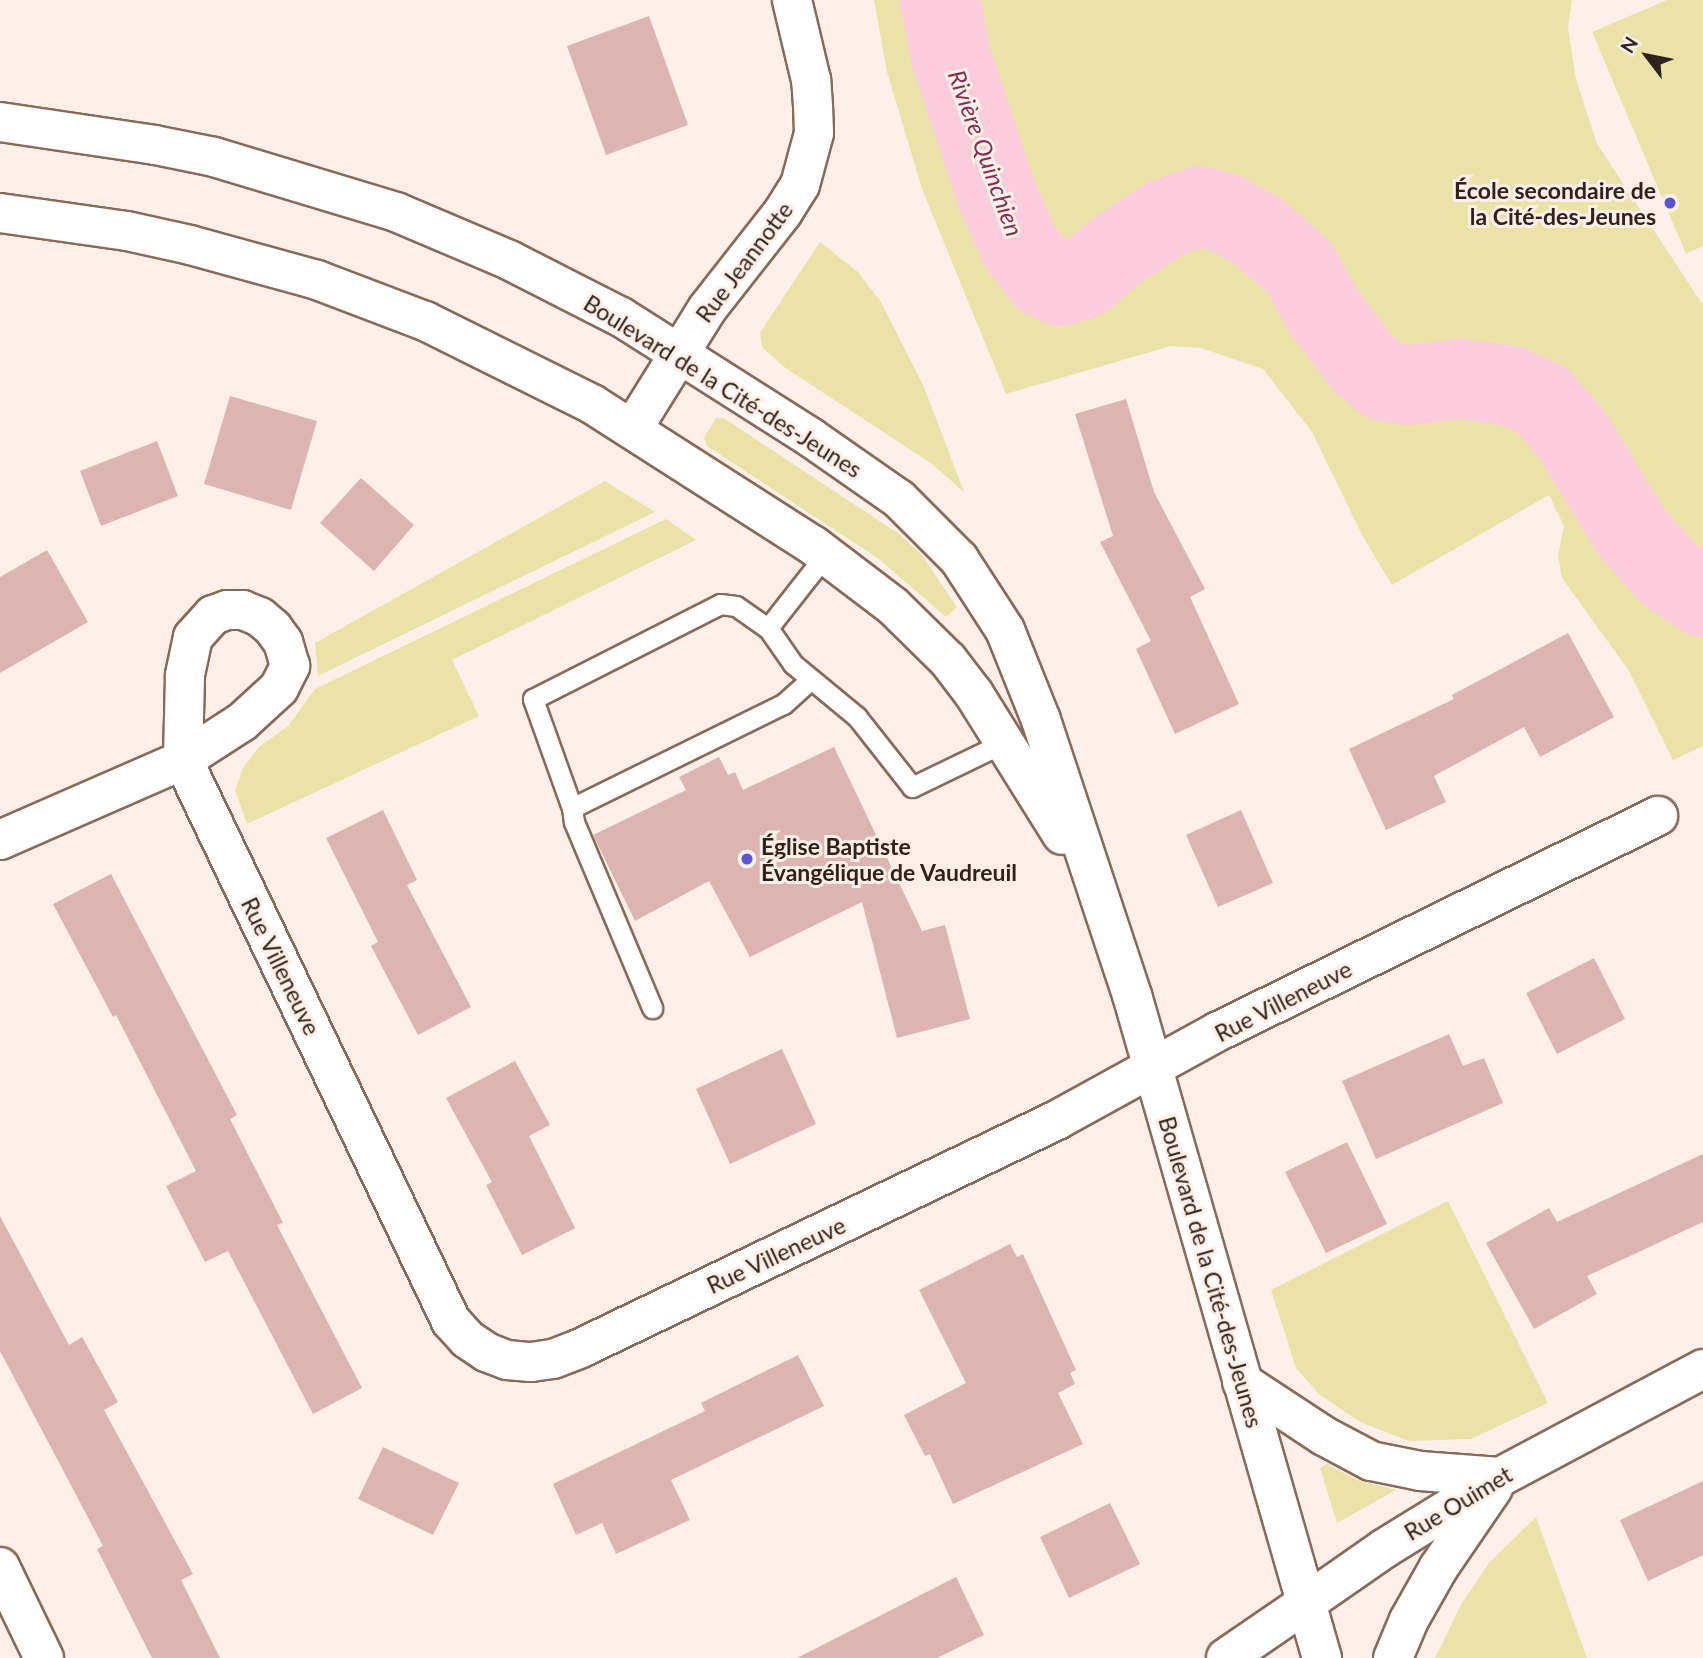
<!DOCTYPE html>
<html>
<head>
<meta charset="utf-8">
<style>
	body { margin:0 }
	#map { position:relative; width:1703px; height:1658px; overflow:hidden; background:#fef0e8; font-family:Lato,sans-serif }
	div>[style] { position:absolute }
	.green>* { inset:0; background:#ebe2aa }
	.river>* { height:80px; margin:-40px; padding:0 40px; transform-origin:40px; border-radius:40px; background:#fbccdb }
	.building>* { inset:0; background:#dcb5b2 }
	.roads { filter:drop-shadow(2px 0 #886a5a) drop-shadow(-2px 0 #886a5a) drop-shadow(0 2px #886a5a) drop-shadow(0 -2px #886a5a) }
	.lane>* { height:19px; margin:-9.5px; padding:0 9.5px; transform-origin:9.5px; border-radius:9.5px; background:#fff }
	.street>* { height:38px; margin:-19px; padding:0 19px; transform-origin:19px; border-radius:19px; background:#fff }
	.secondary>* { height:38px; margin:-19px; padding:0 19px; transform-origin:19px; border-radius:19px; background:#fff }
	.dots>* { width:19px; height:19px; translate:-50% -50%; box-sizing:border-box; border:4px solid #fef0e8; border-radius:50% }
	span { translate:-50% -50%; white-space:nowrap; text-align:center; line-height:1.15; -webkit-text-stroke:6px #fef0e8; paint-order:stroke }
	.poi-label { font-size:23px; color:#2f221b; font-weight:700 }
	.right { translate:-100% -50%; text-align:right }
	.left { translate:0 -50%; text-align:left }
	.street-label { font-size:23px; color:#2f221b }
	.water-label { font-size:24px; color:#852e52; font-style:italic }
	.north { position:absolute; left:1612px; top:21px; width:70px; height:70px; -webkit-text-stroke:5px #fef0e8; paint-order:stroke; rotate:302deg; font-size:19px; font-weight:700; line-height:28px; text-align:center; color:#2f221b }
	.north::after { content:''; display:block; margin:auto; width:24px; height:32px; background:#2f221b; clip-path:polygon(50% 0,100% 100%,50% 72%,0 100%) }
</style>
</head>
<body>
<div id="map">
	<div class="green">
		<div style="clip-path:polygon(874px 0,1572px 0,1568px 28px,1576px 79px,1597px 144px,1703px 305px,1703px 746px,1673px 760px,1629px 671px,1562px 578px,1558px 555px,1564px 526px,1549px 495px,1392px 585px,1362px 535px,1312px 432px,1263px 369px,1201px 348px,1171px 346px,1006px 394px,922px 189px,887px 72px)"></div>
		<div style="clip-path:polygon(1667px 0,1703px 0,1703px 246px,1686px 254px,1592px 32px)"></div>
		<div style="clip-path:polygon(820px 242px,858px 272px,881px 302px,924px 387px,964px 492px,932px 464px,784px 367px,762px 347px,760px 333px)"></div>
		<div style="clip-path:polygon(716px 418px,724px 418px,899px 534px,921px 554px,957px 607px,946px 617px,879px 559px,707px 446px,704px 438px)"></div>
		<div style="clip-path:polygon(605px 481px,655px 512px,318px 676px,315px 643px)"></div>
		<div style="clip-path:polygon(666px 519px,696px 540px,452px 660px,479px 716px,247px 824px,235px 790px,243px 768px,259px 747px,288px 726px,315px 689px)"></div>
		<div style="clip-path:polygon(1448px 1201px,1548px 1403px,1471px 1439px,1409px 1441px,1360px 1422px,1320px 1395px,1296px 1368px,1271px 1290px)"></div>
		<div style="clip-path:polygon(1327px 1464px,1357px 1480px,1396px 1490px,1337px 1523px,1320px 1468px)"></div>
		<div style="clip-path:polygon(1536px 1517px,1587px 1658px,1435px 1658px,1462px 1603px,1490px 1562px)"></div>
	</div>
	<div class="river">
		<div style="left:940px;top:0;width:60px;rotate:78.5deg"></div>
		<div style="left:952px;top:59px;width:140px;rotate:71.7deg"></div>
		<div style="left:996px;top:192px;width:58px;rotate:66.5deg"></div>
		<div style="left:1019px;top:245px;width:41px;rotate:52.9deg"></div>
		<div style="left:1044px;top:278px;width:19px;rotate:25deg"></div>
		<div style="left:1061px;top:286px;width:24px;rotate:-17deg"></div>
		<div style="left:1084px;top:279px;width:41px;rotate:-41.1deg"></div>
		<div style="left:1115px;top:252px;width:60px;rotate:-33.4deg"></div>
		<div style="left:1165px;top:219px;width:37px;rotate:-20deg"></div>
		<div style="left:1200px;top:206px;width:26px;rotate:16deg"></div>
		<div style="left:1225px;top:213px;width:40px;rotate:29.7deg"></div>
		<div style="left:1260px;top:233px;width:52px;rotate:41.1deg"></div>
		<div style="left:1299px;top:267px;width:51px;rotate:60.9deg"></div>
		<div style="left:1324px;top:312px;width:63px;rotate:52.8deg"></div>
		<div style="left:1362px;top:362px;width:29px;rotate:41deg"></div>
		<div style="left:1384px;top:381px;width:25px;rotate:9deg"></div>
		<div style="left:1409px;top:385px;width:52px;rotate:-6.6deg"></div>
		<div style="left:1461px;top:379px;width:50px;rotate:8deg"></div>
		<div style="left:1511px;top:386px;width:34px;rotate:24deg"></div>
		<div style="left:1542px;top:400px;width:44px;rotate:48.7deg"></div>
		<div style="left:1571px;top:433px;width:119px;rotate:58.5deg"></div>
		<div style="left:1633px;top:534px;width:54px;rotate:48deg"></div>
		<div style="left:1669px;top:574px;width:41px;rotate:34.1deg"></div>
	</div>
	<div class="building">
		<div style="clip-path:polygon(649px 16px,688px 125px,606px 155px,567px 46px)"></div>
		<div style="clip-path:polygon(230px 396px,317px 421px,291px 510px,204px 484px)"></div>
		<div style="clip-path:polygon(1126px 399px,1154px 492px,1205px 589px,1190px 597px,1239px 704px,1175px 734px,1136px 649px,1151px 641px,1100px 542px,1113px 536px,1075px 414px)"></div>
		<div style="clip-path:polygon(157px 441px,178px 496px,101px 526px,80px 471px)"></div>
		<div style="clip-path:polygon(361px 478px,414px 525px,374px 571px,320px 523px)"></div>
		<div style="clip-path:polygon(47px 550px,88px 622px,0 673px,0 577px)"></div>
		<div style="clip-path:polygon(1568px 633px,1614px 717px,1540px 757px,1524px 727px,1434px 776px,1446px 802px,1386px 830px,1349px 749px,1454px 699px,1452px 695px)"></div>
		<div style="clip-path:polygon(834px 747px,922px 931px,945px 925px,970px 1019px,897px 1038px,862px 902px,750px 957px,709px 881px,635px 921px,593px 835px,686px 790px,679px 777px,719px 757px,728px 775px,735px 772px,743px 790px)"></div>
		<div style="clip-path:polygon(383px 810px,417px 880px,407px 885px,471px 1007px,418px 1035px,371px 946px,378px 942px,326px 838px)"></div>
		<div style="clip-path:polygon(1241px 810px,1273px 883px,1218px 907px,1186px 835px)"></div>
		<div style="clip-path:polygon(111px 874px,237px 1115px,230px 1119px,283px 1223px,277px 1225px,362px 1388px,313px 1414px,228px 1251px,205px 1262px,166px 1186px,196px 1171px,116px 1015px,113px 1017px,53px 904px)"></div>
		<div style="clip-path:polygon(1594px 958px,1625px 1019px,1557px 1054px,1526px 993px)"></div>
		<div style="clip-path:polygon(1449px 1034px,1463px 1066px,1484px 1058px,1503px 1103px,1376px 1159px,1342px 1081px)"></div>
		<div style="clip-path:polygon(782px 1049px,816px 1124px,730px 1164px,696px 1089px)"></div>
		<div style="clip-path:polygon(515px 1061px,550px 1125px,529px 1136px,575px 1228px,522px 1255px,486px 1185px,492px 1182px,446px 1098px)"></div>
		<div style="clip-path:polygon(1347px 1142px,1387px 1224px,1326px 1253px,1285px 1172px)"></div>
		<div style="clip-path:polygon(1703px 1154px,1703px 1222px,1587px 1276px,1597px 1294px,1534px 1329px,1486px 1243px,1549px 1208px,1557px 1222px)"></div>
		<div style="clip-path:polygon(0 1216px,69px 1345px,82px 1337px,118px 1402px,104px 1410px,193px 1574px,181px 1580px,220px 1658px,152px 1658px,97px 1549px,103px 1546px,0 1351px)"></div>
		<div style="clip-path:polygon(1010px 1244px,1017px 1257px,1023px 1254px,1076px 1370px,1070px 1373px,1075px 1384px,1058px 1393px,1083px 1444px,953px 1504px,930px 1454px,925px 1456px,904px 1415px,966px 1383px,919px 1290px)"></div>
		<div style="clip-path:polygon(798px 1355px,824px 1406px,671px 1480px,690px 1520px,616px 1554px,602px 1523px,576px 1535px,553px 1484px,705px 1411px,701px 1403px)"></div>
		<div style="clip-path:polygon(383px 1447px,459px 1483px,433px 1535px,358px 1499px)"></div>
		<div style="clip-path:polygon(1703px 1481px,1703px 1555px,1648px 1581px,1620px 1520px)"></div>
		<div style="clip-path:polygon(1110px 1503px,1140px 1564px,1069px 1598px,1040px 1537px)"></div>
		<div style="clip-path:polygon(956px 1577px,984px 1635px,937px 1658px,797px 1658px)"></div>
	</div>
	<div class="roads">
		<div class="lane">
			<div style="left:768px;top:628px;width:94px;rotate:-51.9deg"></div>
			<div style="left:810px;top:680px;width:36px;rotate:138deg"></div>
			<div style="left:783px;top:704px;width:235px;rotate:153.8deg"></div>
			<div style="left:572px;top:808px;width:116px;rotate:-109.7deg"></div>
			<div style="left:533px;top:699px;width:210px;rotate:-26.9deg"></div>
			<div style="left:720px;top:604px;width:16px;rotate:7deg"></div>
			<div style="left:736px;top:606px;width:39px;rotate:35deg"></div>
			<div style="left:768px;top:628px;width:44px;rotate:55.2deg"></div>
			<div style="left:793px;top:664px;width:83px;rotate:39.6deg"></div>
			<div style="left:857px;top:717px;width:89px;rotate:51.8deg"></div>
			<div style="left:912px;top:787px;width:106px;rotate:-25.8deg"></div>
			<div style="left:572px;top:808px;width:14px;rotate:82deg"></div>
			<div style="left:574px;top:822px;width:202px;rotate:67.2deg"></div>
		</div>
		<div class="street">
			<div style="left:0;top:840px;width:200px;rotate:-23.6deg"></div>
			<div style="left:183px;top:760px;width:70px;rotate:-32.8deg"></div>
			<div style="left:242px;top:722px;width:50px;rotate:-42.6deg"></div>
			<div style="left:279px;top:688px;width:25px;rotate:-63deg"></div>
			<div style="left:290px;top:666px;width:25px;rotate:-106deg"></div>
			<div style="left:283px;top:642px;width:17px;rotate:-126deg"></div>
			<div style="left:273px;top:628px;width:17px;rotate:-140deg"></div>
			<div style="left:260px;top:617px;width:18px;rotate:-158deg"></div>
			<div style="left:243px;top:610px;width:16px;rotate:180deg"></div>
			<div style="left:227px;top:610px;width:15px;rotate:160deg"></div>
			<div style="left:213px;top:615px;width:30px;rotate:132deg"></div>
			<div style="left:193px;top:637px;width:40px;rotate:102deg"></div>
			<div style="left:185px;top:676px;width:84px;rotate:91.4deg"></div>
			<div style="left:183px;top:760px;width:622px;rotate:64.47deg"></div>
			<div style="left:451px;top:1321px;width:24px;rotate:48deg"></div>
			<div style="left:467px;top:1339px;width:23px;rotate:34deg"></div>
			<div style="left:486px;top:1352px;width:22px;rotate:21deg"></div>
			<div style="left:507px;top:1360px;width:24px;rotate:5deg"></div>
			<div style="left:531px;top:1362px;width:22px;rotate:-8deg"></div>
			<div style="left:553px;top:1359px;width:30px;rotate:-21deg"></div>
			<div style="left:581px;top:1348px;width:528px;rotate:-25.59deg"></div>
			<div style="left:1057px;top:1120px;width:185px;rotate:-28.8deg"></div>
			<div style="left:1219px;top:1031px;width:489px;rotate:-26.1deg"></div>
			<div style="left:0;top:1567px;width:101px;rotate:64.2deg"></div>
			<div style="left:1226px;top:1658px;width:97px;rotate:-34.5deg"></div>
		</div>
		<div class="secondary">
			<div style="left:0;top:122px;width:157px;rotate:8.4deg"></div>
			<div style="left:155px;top:145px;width:60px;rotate:11.5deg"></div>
			<div style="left:214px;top:157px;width:190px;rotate:16.8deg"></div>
			<div style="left:396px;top:212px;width:123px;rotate:23deg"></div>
			<div style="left:509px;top:260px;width:126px;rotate:27deg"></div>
			<div style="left:621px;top:317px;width:224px;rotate:32.4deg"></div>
			<div style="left:810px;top:437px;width:108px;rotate:34.9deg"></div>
			<div style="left:899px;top:499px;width:85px;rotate:45deg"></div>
			<div style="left:959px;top:559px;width:85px;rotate:57.1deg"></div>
			<div style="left:1005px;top:630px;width:97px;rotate:68.2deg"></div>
			<div style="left:1041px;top:720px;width:290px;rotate:71.7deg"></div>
			<div style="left:1132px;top:995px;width:690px;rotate:74.01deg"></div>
			<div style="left:0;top:213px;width:128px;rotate:8.1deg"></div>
			<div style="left:127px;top:231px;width:65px;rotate:12.5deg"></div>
			<div style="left:190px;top:245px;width:132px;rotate:15.4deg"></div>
			<div style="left:317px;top:280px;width:116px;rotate:20.8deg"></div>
			<div style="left:425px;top:321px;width:186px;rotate:26.4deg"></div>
			<div style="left:592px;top:404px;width:264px;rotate:32.6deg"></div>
			<div style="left:814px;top:546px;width:99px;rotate:37.2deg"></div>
			<div style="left:893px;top:606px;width:77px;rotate:44.5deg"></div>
			<div style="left:948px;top:660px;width:43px;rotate:52.6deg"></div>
			<div style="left:974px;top:694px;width:166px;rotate:58deg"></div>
			<div style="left:633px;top:428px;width:140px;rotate:-58.1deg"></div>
			<div style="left:707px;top:309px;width:123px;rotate:-51.9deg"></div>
			<div style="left:783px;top:212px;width:32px;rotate:-58deg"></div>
			<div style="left:800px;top:185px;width:54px;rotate:-74.9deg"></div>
			<div style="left:814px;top:133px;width:27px;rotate:-92deg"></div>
			<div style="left:813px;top:106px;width:26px;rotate:-94deg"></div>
			<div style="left:811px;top:80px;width:82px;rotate:-103.4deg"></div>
			<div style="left:1242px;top:1382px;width:98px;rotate:33.4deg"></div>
			<div style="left:1324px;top:1436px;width:53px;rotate:28deg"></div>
			<div style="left:1371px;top:1461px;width:50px;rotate:11.5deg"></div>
			<div style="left:1420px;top:1471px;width:80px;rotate:4.3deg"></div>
			<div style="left:1306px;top:1603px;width:96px;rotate:-34.8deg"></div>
			<div style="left:1385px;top:1548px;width:135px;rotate:-31.7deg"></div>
			<div style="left:1500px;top:1477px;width:230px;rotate:-28deg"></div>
			<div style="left:1393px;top:1658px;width:41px;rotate:-67.2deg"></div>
			<div style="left:1409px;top:1620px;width:61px;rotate:-60.5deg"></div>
			<div style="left:1439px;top:1567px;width:96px;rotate:-55.6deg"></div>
		</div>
	</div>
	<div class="dots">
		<div style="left:1670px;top:203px;background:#5c56ce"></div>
		<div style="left:747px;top:859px;background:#5c56ce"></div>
	</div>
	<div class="poi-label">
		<span class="right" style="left:1656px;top:203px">École secondaire de<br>la Cité-des-Jeunes</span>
		<span class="left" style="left:761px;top:859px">Église Baptiste<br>Évangélique de Vaudreuil</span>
	</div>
	<div class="street-label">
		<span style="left:744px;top:262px;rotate:-53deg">Rue Jeannotte</span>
		<span style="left:723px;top:386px;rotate:32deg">Boulevard de la Cité-des-Jeunes</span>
		<span style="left:281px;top:966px;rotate:64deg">Rue Villeneuve</span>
		<span style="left:1283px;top:1001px;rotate:-27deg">Rue Villeneuve</span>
		<span style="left:776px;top:1255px;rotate:-25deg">Rue Villeneuve</span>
		<span style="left:1211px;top:1272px;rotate:74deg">Boulevard de la Cité-des-Jeunes</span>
		<span style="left:1458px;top:1503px;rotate:-31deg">Rue Ouimet</span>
	</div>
	<div class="water-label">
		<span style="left:986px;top:153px;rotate:70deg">Rivière Quinchien</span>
	</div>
	<div class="north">N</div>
</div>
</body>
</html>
